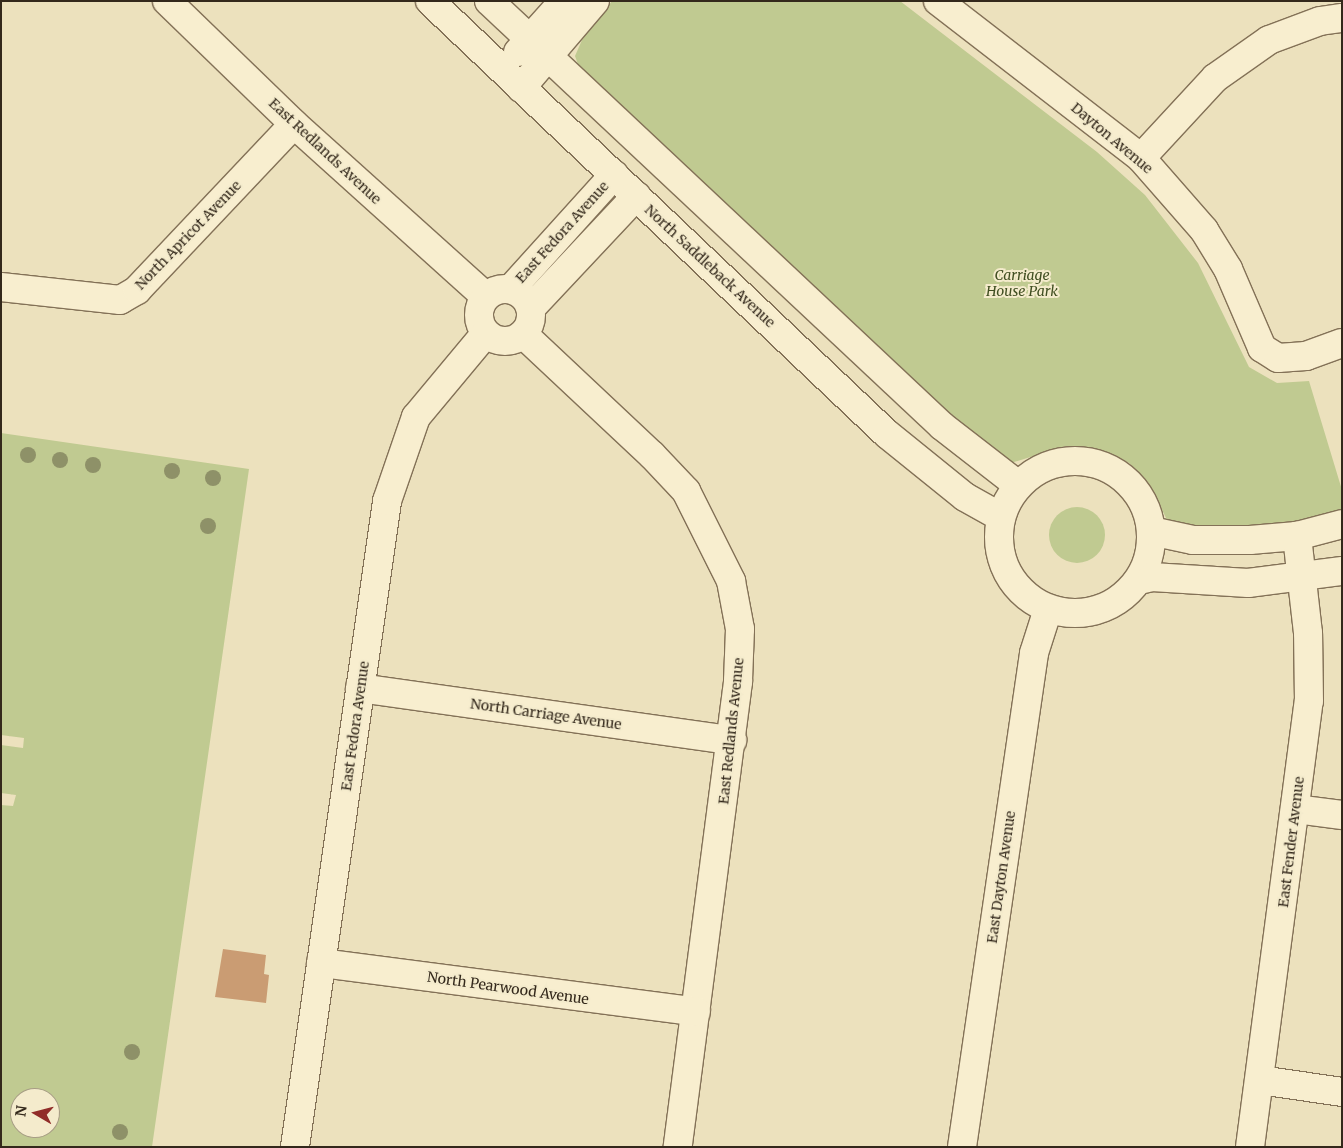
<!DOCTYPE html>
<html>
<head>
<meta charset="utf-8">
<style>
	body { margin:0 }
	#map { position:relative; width:1343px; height:1148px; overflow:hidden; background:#ece1bd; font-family:Merriweather,serif }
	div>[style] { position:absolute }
	.green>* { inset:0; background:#c0ca91 }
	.round { border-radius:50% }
	.building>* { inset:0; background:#ca9c73 }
	.roads { filter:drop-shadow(1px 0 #837157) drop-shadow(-1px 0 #837157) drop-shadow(0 1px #837157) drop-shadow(0 -1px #837157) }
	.minor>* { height:28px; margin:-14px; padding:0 14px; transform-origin:14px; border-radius:14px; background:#f8eecf }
	.minor>.ring { margin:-14px; padding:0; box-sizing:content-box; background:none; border:28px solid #f8eecf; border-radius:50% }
	.trees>* { width:16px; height:16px; margin:-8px; border-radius:50%; background:#8e9168 }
	span { translate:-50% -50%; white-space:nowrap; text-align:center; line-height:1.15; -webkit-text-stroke:4px #f4ebcc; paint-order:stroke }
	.street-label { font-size:14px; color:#33281b }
	.park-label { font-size:14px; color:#414f22; font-style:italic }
	.frame { position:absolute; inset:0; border:2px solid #33281b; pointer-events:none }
	.north { position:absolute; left:10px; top:1088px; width:50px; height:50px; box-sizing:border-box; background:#f4ebcc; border:1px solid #a79d85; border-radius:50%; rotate:278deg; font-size:14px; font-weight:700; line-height:20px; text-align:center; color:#33281b }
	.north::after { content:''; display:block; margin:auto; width:18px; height:22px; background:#912d28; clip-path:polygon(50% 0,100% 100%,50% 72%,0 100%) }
</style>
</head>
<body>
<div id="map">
	<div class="green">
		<div style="clip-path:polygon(612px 1px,900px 1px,1097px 152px,1145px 195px,1198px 263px,1249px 367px,1277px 383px,1309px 381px,1342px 490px,1342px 513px,1300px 524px,1208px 530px,1176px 525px,1167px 520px,1151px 487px,1139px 473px,1129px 463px,1110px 454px,1092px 448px,1066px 446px,1011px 463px,986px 449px,580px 70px,575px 56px,582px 40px)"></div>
		<div style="clip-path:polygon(evenodd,1px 433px,249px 469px,152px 1147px,1px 1147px,1px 805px,13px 806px,16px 795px,1px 793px,1px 745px,23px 748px,24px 738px,1px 735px,1px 433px,20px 1098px,50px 1098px,50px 1128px,20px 1128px,20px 1098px)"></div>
		<div class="round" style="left:1049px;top:507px;width:56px;height:56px"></div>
	</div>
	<div class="building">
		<div style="clip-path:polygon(223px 949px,266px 955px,264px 974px,269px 975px,266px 1003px,215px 997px)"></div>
	</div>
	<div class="roads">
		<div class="minor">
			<div style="left:167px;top:1px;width:177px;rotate:44.1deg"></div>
			<div style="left:294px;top:124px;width:258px;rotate:42deg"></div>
			<div style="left:430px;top:1px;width:630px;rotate:43.46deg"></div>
			<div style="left:887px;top:434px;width:100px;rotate:38.9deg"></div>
			<div style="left:965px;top:497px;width:41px;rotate:29.1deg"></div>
			<div style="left:489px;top:1px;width:621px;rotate:43.17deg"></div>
			<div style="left:942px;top:426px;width:96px;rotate:37.8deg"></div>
			<div style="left:938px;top:1px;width:257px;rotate:37.7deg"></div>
			<div style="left:1141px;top:158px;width:96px;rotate:48.8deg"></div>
			<div style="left:1204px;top:230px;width:46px;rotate:58.4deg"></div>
			<div style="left:1228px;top:269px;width:86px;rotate:66.7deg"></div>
			<div style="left:1262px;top:348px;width:19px;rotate:32deg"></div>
			<div style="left:1278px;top:358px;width:28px;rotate:-4deg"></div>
			<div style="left:1306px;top:356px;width:38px;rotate:-20deg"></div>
			<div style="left:518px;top:52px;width:69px;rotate:-48deg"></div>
			<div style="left:521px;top:88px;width:114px;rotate:-49.6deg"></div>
			<div style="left:1141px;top:158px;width:109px;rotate:-47.2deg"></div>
			<div style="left:1215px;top:78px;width:66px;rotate:-35.1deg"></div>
			<div style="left:1269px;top:40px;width:54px;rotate:-20.4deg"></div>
			<div style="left:1320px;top:21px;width:22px;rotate:-8deg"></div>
			<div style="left:1px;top:287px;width:120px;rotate:6.2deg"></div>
			<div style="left:120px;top:300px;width:20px;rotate:-30deg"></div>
			<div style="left:137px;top:290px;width:228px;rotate:-46.6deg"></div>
			<div class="ring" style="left:479px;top:289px;width:24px;height:24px"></div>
			<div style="left:511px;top:289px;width:154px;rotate:-47.9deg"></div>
			<div style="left:531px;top:308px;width:154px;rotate:-46.8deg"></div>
			<div style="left:523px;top:334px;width:177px;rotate:43.2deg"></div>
			<div style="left:652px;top:455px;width:50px;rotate:46.6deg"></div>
			<div style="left:686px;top:491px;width:101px;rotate:63.4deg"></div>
			<div style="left:731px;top:581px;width:49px;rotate:79.4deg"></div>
			<div style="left:740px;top:629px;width:53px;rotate:92.2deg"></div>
			<div style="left:738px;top:682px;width:469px;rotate:97.4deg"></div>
			<div class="ring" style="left:999px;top:461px;width:124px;height:124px"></div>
			<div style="left:1151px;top:531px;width:43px;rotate:12.1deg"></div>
			<div style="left:1193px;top:540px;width:57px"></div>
			<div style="left:1250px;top:540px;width:47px;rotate:-4.9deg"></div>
			<div style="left:1297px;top:536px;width:47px;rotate:-14.9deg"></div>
			<div style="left:1139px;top:580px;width:13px;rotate:-13deg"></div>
			<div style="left:1152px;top:577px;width:96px;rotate:3.6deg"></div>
			<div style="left:1248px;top:583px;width:95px;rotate:-7.3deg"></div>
			<div style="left:360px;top:688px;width:376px;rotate:8deg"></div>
			<div style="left:1295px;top:809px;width:47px;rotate:7.3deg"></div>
			<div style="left:321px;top:963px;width:378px;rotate:7.4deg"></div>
			<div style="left:1260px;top:1080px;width:83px;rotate:8.3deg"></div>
			<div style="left:295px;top:1147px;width:653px;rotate:-81.89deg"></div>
			<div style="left:387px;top:501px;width:89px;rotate:-71deg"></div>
			<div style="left:416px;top:417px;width:109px;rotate:-50.2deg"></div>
			<div style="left:962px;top:1147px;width:499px;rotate:-81.7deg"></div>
			<div style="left:1034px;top:653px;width:46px;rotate:-72.3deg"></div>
			<div style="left:1250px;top:1147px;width:450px;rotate:-82.5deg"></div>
			<div style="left:1309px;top:701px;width:68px;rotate:-90.8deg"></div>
			<div style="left:1308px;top:633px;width:98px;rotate:-96.5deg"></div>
		</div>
	</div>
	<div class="trees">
		<div style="left:28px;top:455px"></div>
		<div style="left:60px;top:460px"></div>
		<div style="left:93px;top:465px"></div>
		<div style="left:172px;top:471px"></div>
		<div style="left:213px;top:478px"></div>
		<div style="left:208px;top:526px"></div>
		<div style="left:132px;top:1052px"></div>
		<div style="left:120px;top:1132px"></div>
	</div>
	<div class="street-label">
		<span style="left:1112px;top:138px;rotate:40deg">Dayton Avenue</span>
		<span style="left:325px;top:151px;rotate:43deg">East Redlands Avenue</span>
		<span style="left:562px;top:232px;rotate:-48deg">East Fedora Avenue</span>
		<span style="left:188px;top:235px;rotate:-46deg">North Apricot Avenue</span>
		<span style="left:710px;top:266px;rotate:43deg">North Saddleback Avenue</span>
		<span style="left:546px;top:714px;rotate:8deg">North Carriage Avenue</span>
		<span style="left:355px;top:726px;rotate:-82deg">East Fedora Avenue</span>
		<span style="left:731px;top:731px;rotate:-84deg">East Redlands Avenue</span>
		<span style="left:1291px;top:842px;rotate:-83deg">East Fender Avenue</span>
		<span style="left:1001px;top:877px;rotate:-82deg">East Dayton Avenue</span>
		<span style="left:508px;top:988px;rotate:8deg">North Pearwood Avenue</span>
	</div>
	<div class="park-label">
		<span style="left:1022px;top:283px">Carriage<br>House Park</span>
	</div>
	<div class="frame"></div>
	<div class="north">N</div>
</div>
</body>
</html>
